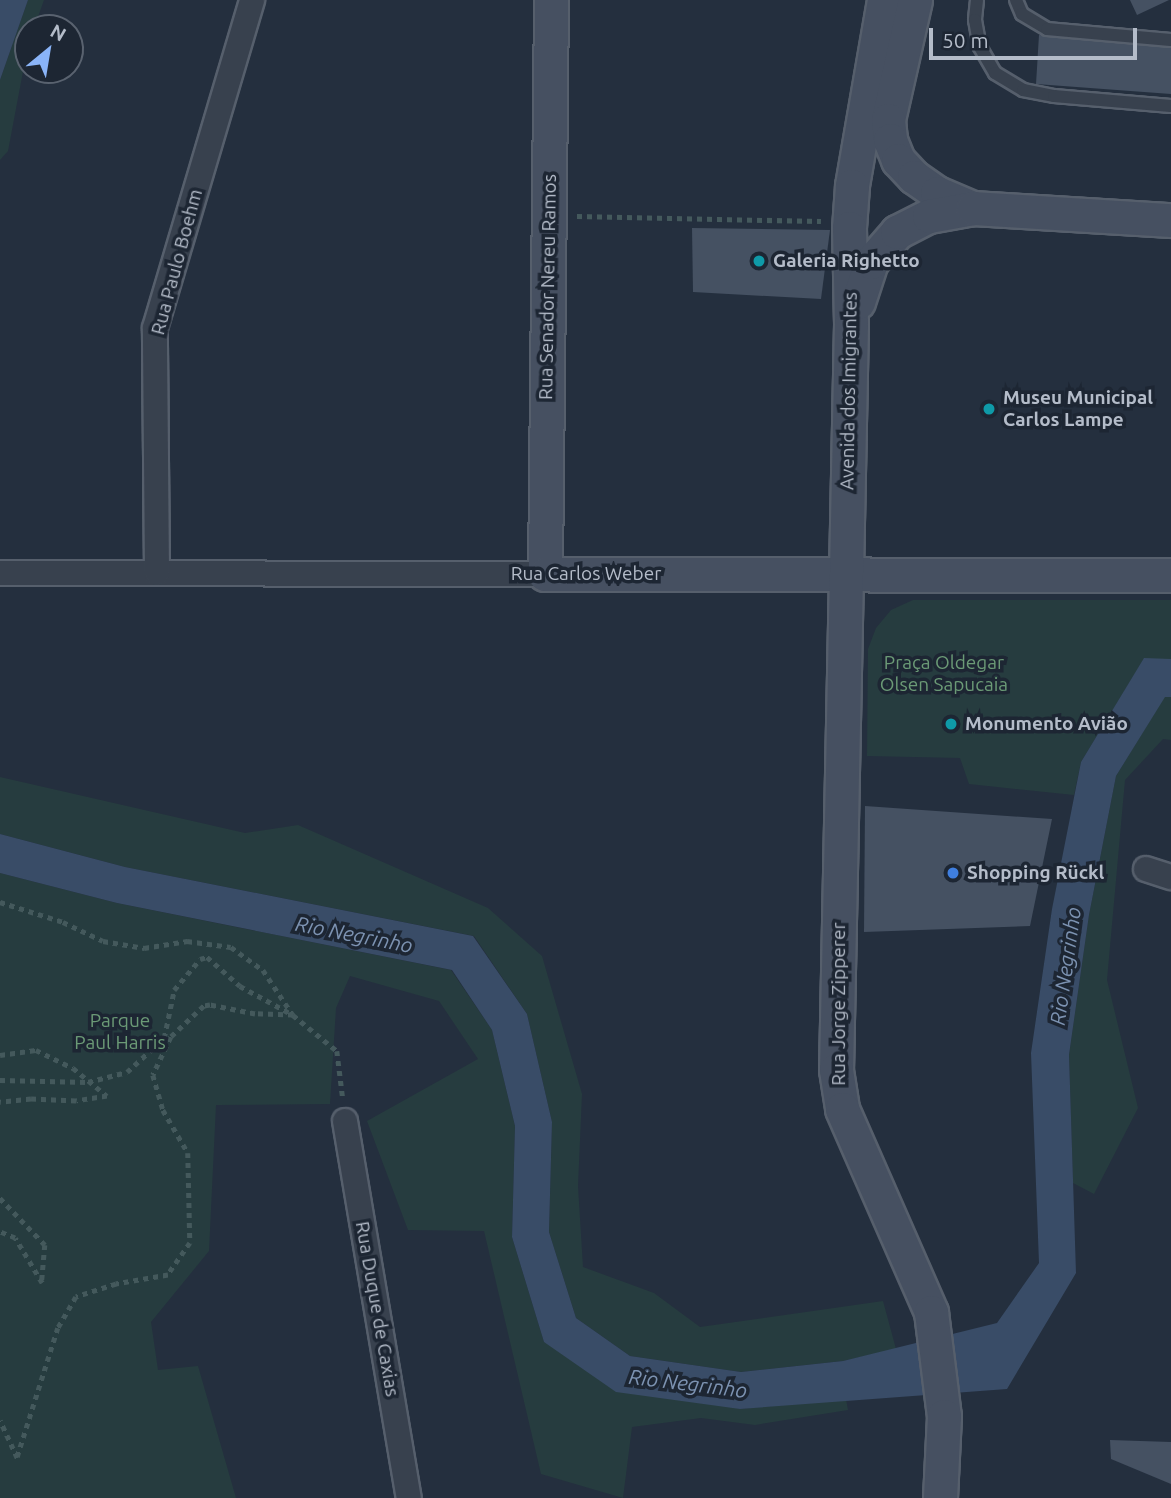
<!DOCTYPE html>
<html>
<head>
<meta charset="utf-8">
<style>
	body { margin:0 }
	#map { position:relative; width:1171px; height:1498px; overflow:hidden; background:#242f3e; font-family:Ubuntu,sans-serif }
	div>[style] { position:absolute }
	.green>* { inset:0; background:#263c3f }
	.water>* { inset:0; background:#394c67 }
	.building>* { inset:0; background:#455162 }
	.path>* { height:4.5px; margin-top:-2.25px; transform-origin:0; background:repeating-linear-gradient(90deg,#44595c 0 5px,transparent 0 10px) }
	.roads { filter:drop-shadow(2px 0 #565f6c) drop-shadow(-2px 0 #565f6c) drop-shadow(0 2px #565f6c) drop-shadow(0 -2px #565f6c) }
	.lane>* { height:12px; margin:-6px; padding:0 6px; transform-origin:6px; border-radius:6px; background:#38414e }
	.street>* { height:24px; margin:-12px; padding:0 12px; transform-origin:12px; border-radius:12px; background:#38414e }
	.secondary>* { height:33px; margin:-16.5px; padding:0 16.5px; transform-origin:16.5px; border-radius:16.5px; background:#465061 }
	.dots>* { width:19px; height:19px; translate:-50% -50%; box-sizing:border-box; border:4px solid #1d2633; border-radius:50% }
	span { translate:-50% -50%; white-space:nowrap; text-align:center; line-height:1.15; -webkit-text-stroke:7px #1d2633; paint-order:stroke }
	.poi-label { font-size:19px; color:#b4bcc9; font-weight:700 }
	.left { translate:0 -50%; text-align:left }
	.street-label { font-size:19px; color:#b4bcc9 }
	.park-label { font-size:19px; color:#6b9a76 }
	.water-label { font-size:21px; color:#7c92b1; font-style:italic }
	.north { position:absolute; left:14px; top:14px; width:70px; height:70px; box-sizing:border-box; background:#1d2633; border:2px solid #59626f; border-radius:50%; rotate:30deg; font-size:19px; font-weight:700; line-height:28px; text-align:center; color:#b4bcc9 }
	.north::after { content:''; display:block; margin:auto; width:24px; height:32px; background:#8ab4f8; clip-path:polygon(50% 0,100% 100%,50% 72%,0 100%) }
	.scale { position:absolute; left:929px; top:28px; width:208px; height:32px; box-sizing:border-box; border:4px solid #b4bcc9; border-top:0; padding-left:9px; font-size:21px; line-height:24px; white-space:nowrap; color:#b4bcc9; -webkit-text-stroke:5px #1d2633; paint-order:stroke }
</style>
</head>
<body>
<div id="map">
	<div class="green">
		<div style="clip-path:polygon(28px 0,44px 0,34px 28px,28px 28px,28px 45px,8px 151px,0 160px,0 80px)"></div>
		<div style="clip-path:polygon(913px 600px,1171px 600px,1171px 659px,1144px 659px,1081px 762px,1074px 795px,969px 784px,960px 758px,867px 756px,868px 649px,876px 628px,891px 610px)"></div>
		<div style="clip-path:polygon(1165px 696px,1171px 697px,1171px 740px,1163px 739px,1125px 780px,1107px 980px,1138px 1108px,1094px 1194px,1073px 1183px,1069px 1055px,1089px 915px,1116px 776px)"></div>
		<div style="clip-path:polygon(0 777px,245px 833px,298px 825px,488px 908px,542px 956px,582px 1094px,578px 1186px,583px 1267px,654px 1293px,700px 1327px,883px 1301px,896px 1349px,843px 1361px,741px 1372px,630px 1356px,576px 1318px,549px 1232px,552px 1122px,527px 1014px,474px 936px,125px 867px,0 834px)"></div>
		<div style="clip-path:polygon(0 873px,117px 903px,451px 970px,492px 1030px,515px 1126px,512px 1237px,544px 1342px,740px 1409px,846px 1399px,848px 1410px,755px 1425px,701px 1418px,632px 1427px,623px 1498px,541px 1474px,484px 1231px,408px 1230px,367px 1121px,478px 1059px,439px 1001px,350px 976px,336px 1008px,330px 1104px,216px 1105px,209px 1251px,151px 1322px,158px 1370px,198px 1366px,236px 1498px,0 1498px)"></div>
	</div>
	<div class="water">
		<div style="clip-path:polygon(0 0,28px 0,0 80px)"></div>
		<div style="clip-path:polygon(1144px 658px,1171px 659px,1171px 697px,1165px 697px,1116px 776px,1089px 915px,1069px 1055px,1076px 1273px,1007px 1389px,740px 1409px,616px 1392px,544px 1342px,512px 1237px,515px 1126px,492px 1030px,452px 970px,117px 903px,0 873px,0 834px,125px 867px,473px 936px,527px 1014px,552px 1122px,549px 1232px,576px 1318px,630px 1356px,741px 1372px,843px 1361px,997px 1323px,1039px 1263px,1031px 1053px,1052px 909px,1081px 762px)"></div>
	</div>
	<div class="building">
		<div style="clip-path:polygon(1130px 0,1169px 0,1137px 15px)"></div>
		<div style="clip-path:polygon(1039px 35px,1171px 46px,1171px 94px,1036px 84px)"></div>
		<div style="clip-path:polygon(692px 228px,830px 230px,821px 299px,693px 292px)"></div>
		<div style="clip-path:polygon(865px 806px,1052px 819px,1030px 926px,864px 932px)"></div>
		<div style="clip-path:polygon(1110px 1440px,1171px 1442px,1171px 1484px,1111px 1459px)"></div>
	</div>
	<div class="path">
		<div style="left:577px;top:216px;width:244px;rotate:1.2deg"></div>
		<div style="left:0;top:902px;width:66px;rotate:17.6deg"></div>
		<div style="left:63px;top:922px;width:44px;rotate:25.4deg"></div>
		<div style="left:103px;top:941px;width:42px;rotate:9.7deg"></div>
		<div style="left:144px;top:948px;width:44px;rotate:-9.2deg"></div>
		<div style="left:187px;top:941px;width:44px;rotate:7.8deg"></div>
		<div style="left:231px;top:947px;width:39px;rotate:36deg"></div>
		<div style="left:263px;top:970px;width:54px;rotate:56.3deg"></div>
		<div style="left:293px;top:1015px;width:38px;rotate:-178deg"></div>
		<div style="left:255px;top:1014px;width:46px;rotate:-168.7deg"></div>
		<div style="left:210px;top:1005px;width:6px;rotate:171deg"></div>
		<div style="left:204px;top:1006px;width:45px;rotate:136.8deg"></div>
		<div style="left:171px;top:1037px;width:42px;rotate:115.3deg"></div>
		<div style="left:153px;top:1075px;width:36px;rotate:74deg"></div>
		<div style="left:163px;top:1110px;width:50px;rotate:59.8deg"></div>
		<div style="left:188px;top:1153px;width:90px;rotate:88.7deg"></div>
		<div style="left:190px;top:1243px;width:39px;rotate:125deg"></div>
		<div style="left:168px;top:1275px;width:53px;rotate:170.2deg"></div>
		<div style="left:116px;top:1284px;width:42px;rotate:162deg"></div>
		<div style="left:76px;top:1297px;width:36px;rotate:120deg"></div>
		<div style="left:58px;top:1328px;width:136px;rotate:107.5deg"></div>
		<div style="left:17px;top:1458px;width:41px;rotate:-114.7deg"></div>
		<div style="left:0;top:1055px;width:36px;rotate:-8deg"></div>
		<div style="left:36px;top:1050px;width:41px;rotate:25.9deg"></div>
		<div style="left:73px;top:1068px;width:44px;rotate:39.5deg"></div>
		<div style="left:107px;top:1096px;width:31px;rotate:171deg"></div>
		<div style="left:76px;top:1101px;width:45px;rotate:-177.5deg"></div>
		<div style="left:31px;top:1099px;width:31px;rotate:174deg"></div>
		<div style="left:0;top:1080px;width:88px;rotate:1.3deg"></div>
		<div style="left:88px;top:1082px;width:40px;rotate:-14.4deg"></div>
		<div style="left:127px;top:1072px;width:50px;rotate:-42.6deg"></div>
		<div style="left:164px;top:1038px;width:49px;rotate:-78.2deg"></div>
		<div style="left:174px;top:990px;width:40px;rotate:-50deg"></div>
		<div style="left:200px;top:959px;width:7px;rotate:-16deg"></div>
		<div style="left:207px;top:957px;width:44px;rotate:41.3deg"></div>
		<div style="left:240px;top:986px;width:60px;rotate:28.7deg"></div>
		<div style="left:293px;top:1015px;width:57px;rotate:39.3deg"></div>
		<div style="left:337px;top:1051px;width:48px;rotate:82.9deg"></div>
		<div style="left:0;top:1198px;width:65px;rotate:46.2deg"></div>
		<div style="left:45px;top:1245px;width:38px;rotate:95deg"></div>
		<div style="left:42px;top:1283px;width:52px;rotate:-121deg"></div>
		<div style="left:15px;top:1238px;width:16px;rotate:-158deg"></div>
	</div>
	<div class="roads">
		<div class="lane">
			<div style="left:977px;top:0;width:20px;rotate:96deg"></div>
			<div style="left:975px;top:20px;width:27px;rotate:80deg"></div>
			<div style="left:980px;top:47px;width:30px;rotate:60deg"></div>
			<div style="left:995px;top:73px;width:33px;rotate:31deg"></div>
			<div style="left:1023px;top:90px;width:32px;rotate:11deg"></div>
			<div style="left:1054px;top:96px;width:117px;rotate:4.9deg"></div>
			<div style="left:1016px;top:0;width:15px;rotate:67deg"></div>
			<div style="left:1022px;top:14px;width:29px;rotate:31deg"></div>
			<div style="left:1047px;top:29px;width:124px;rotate:5.1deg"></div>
		</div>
		<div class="street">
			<div style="left:0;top:573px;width:545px;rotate:0.11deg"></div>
			<div style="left:157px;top:573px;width:245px;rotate:-90.5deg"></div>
			<div style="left:155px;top:328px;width:342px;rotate:-73.5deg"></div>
			<div style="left:1146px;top:869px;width:26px;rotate:18deg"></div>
			<div style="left:345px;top:1121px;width:382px;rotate:80.4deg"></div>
		</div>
		<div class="secondary">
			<div style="left:551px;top:0;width:574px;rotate:90.6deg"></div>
			<div style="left:545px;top:574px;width:626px;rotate:0.09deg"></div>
			<div style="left:884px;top:0;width:189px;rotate:99.8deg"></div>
			<div style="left:852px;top:186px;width:42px;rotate:94.1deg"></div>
			<div style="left:849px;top:228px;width:96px;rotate:88.8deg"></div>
			<div style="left:851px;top:324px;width:746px;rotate:91.15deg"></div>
			<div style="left:836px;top:1070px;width:39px;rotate:81deg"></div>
			<div style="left:842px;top:1109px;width:222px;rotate:66.3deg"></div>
			<div style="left:931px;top:1312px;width:105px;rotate:82.9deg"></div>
			<div style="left:944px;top:1416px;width:82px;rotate:92.8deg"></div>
			<div style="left:915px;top:0;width:123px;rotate:102.7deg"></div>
			<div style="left:888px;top:120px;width:20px;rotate:84deg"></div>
			<div style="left:890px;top:140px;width:22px;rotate:68deg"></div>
			<div style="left:898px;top:160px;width:23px;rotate:47deg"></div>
			<div style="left:914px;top:177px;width:28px;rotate:35deg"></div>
			<div style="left:937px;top:193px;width:39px;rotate:23deg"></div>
			<div style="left:858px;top:302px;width:42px;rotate:-72deg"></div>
			<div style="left:871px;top:262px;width:40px;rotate:-49deg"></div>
			<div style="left:897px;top:232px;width:36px;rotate:-27deg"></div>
			<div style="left:929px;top:216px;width:45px;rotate:-10.3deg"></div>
			<div style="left:973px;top:208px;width:198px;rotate:3.5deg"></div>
		</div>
	</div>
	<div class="dots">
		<div style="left:759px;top:261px;background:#0f9aa8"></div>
		<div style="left:989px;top:409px;background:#0f9aa8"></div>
		<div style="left:951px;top:724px;background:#0f9aa8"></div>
		<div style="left:953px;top:873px;background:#3f7fe0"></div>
	</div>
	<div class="poi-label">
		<span class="left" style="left:773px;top:261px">Galeria Righetto</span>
		<span class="left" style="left:1003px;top:409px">Museu Municipal<br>Carlos Lampe</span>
		<span class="left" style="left:965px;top:724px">Monumento Avião</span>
		<span class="left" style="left:967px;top:873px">Shopping Rückl</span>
	</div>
	<div class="street-label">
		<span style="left:177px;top:262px;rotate:-75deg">Rua Paulo Boehm</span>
		<span style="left:548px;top:287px;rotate:-89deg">Rua Senador Nereu Ramos</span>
		<span style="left:849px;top:391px;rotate:-89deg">Avenida dos Imigrantes</span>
		<span style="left:586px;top:574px">Rua Carlos Weber</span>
		<span style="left:839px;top:1004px;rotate:-90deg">Rua Jorge Zipperer</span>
		<span style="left:377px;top:1309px;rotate:80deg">Rua Duque de Caxias</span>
	</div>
	<div class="park-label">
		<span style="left:944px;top:674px">Praça Oldegar<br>Olsen Sapucaia</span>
		<span style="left:120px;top:1032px">Parque<br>Paul Harris</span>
	</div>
	<div class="water-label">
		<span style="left:354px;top:934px;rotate:11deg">Rio Negrinho</span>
		<span style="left:1065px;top:966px;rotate:-82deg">Rio Negrinho</span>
		<span style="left:688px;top:1383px;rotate:7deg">Rio Negrinho</span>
	</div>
	<div class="north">N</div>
	<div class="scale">50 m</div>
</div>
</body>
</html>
